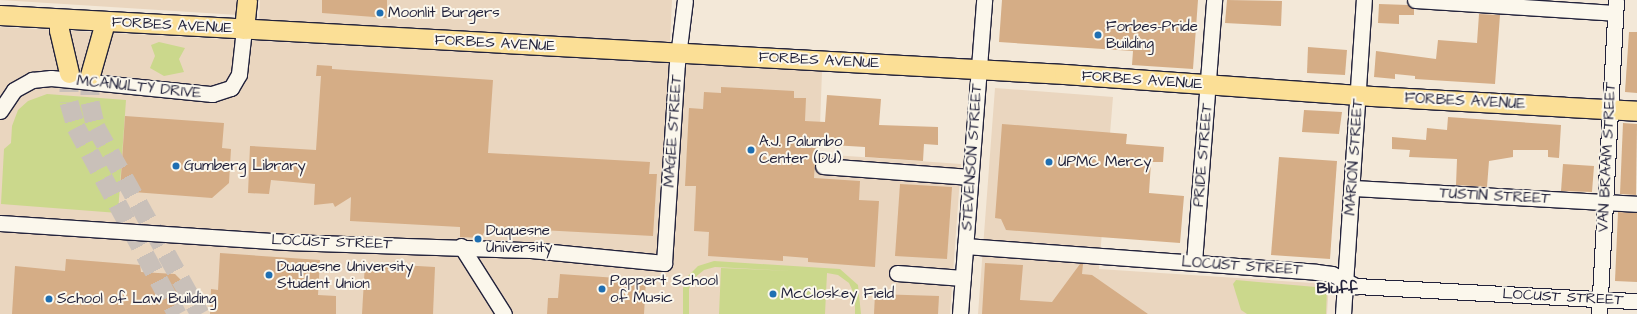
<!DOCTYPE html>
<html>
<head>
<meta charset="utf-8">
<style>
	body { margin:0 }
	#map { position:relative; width:1637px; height:314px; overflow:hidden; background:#f3e8d8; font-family:"Architects Daughter",sans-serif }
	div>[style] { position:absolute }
	.built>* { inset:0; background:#ead6bf }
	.green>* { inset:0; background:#cbd88c }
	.building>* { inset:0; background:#d5ad86 }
	.major-tunnel>* { height:19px; margin-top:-9.5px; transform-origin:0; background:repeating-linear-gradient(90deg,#c9c0b9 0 19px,transparent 0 29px) }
	.roads { filter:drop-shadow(1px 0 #22223b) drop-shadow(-1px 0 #22223b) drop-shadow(0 1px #22223b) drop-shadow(0 -1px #22223b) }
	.minor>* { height:15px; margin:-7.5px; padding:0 7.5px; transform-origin:7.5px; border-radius:7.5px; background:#fbf7ec }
	.major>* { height:19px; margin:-9.5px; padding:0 9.5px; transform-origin:9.5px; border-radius:9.5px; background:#fbdf96 }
	.dots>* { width:11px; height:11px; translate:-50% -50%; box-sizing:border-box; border:2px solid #fbf7ec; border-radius:50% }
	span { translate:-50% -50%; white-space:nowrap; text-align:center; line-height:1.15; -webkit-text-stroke:4px #fbf7ec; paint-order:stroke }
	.poi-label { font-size:15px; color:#22223b }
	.left { translate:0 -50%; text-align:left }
	.street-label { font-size:15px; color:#22223b }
	.neighbourhood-label { font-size:16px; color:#22223b; font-weight:700 }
</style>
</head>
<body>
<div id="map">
	<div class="built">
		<div style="clip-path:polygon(0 0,239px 0,238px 15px)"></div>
		<div style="clip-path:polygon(260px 0,672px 0,670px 43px,259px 23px)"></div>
		<div style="clip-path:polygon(0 27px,822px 71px,819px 154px,961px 164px,950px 314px,0 314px)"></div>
		<div style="clip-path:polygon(995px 88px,1113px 97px,1099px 269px,1329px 284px,1327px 314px,978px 314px)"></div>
	</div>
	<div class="green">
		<div style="clip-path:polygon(159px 42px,185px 48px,179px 59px,184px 72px,164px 76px,150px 68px,155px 56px,151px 45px)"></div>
		<div style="clip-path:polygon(47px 94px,126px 100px,118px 213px,1px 204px,4px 149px,11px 143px,12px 126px,18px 110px,28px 101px)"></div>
		<div style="clip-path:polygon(714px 261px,840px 269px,858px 285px,861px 314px,855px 314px,855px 296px,849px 283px,838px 275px,827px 273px,825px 314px,719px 314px,721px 268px,793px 271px,715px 267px,704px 270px,693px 279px,689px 289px,689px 314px,683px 314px,683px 288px,688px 276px,698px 266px)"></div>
		<div style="clip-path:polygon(1236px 280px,1327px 288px,1326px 314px,1247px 314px,1241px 310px,1233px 284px)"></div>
	</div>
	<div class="building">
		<div style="clip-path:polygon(322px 0,387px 0,387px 18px,322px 13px)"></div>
		<div style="clip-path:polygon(1002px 0,1198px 0,1193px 69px,1132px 65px,1133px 51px,999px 42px)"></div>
		<div style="clip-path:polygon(1227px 0,1282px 1px,1281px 26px,1225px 23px)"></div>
		<div style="clip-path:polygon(1379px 4px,1408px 5px,1414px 9px,1414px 15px,1399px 15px,1399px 24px,1378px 23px)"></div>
		<div style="clip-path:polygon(1479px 14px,1500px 15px,1495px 84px,1415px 79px,1415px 76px,1395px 74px,1395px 79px,1374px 77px,1376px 51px,1436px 59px,1438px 40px,1477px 43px)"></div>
		<div style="clip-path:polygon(1629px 32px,1637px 32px,1637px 93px,1625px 92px)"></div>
		<div style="clip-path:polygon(1308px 47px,1347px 50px,1345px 75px,1307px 73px)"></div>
		<div style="clip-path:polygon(317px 65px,332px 66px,332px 69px,493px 80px,488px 153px,650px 162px,649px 174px,657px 174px,653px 236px,487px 227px,481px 238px,460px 237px,460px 227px,350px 221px,351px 197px,335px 207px,333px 203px,314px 205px,315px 184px,271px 180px,269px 194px,248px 193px,250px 146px,316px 150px,321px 76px,316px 76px)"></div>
		<div style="clip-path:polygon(721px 87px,794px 91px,794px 98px,806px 98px,805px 121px,825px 122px,827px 95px,881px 99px,879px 125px,938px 127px,938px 145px,924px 144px,923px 161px,865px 157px,865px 147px,816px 144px,814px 178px,860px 181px,859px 200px,879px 201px,875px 267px,808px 262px,808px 258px,783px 256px,783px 261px,708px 256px,709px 232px,694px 231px,696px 186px,685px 186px,689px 108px,703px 109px,704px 92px,721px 93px)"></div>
		<div style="clip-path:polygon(1304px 110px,1342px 112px,1339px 134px,1302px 132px)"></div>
		<div style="clip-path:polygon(125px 116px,224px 123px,222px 148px,231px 149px,229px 183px,212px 198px,120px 191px)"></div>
		<div style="clip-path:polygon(1448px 117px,1561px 125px,1559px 158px,1548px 157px,1548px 150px,1513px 150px,1513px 157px,1489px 161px,1487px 187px,1456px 185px,1457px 159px,1409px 157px,1410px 150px,1392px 149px,1392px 137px,1426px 140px,1427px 128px,1447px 130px)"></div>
		<div style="clip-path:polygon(1623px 123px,1637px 124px,1636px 195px,1620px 194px)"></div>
		<div style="clip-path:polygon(1002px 124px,1127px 134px,1126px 144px,1164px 147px,1163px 162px,1151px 162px,1149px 193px,1184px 196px,1180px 243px,1006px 230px,1001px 219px,995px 218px)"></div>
		<div style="clip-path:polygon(1279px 157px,1337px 161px,1330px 259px,1271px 255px)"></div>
		<div style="clip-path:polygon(1563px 164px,1594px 166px,1592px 192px,1561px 191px)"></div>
		<div style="clip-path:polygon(900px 184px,952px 187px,947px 259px,895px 256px)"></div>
		<div style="clip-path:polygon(1618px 212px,1637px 213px,1637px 282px,1615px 281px)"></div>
		<div style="clip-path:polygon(220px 253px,320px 260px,318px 295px,336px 296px,336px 314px,210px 314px,211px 289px,218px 290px)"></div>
		<div style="clip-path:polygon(66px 259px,140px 265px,141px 272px,175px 274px,182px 281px,179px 314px,12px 314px,15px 266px,65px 271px)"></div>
		<div style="clip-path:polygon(365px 263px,435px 267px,433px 314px,362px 314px)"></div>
		<div style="clip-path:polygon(985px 263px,1023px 265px,1020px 300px,1052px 302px,1080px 264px,1083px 264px,1082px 274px,1092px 275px,1148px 314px,982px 314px)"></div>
		<div style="clip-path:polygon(560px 274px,646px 280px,644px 314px,547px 314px,548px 298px,558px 298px)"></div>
		<div style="clip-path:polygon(875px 294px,939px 296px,938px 314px,874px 314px)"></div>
	</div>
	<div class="major-tunnel">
		<div style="left:69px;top:73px;width:29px;rotate:90deg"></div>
		<div style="left:69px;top:102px;width:26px;rotate:74deg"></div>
		<div style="left:76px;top:127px;width:213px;rotate:61.6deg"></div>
		<div style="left:90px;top:75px;width:27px;rotate:90deg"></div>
		<div style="left:90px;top:102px;width:26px;rotate:77deg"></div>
		<div style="left:96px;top:127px;width:214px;rotate:60.9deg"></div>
	</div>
	<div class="roads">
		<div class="minor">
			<div style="left:1415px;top:0;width:200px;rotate:3.7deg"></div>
			<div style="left:0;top:111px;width:25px;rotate:-56deg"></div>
			<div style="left:14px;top:90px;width:21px;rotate:-29deg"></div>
			<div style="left:32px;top:80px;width:19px;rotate:-6deg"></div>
			<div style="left:51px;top:78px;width:162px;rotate:5.7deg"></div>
			<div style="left:212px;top:94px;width:20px;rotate:-18deg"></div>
			<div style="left:231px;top:88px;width:16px;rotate:-60deg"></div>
			<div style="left:239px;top:74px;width:45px;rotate:-83.7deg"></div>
			<div style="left:823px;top:166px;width:147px;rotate:4.3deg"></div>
			<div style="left:1352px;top:188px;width:285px;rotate:3.2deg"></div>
			<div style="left:0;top:223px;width:287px;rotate:3.8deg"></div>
			<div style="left:286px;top:242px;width:245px;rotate:1.9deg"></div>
			<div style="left:531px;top:250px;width:134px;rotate:5.6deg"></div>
			<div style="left:664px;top:263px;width:199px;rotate:-86.3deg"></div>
			<div style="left:677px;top:64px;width:64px;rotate:-82.9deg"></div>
			<div style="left:461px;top:246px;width:80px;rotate:57.7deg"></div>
			<div style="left:965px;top:246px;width:352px;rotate:4.2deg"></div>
			<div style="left:1316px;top:272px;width:16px;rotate:7deg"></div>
			<div style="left:1332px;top:274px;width:27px;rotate:27deg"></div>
			<div style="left:1356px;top:286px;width:281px;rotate:3.1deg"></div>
			<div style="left:1194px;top:262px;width:263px;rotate:-85.6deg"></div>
			<div style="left:897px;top:273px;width:66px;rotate:4.3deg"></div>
			<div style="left:960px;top:314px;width:315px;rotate:-85.6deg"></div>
			<div style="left:1343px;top:314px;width:315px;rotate:-86.2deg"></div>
			<div style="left:1599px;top:314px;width:314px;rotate:-86.9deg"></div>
		</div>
		<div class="major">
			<div style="left:0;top:15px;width:1066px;rotate:3.17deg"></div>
			<div style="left:1064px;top:74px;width:309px;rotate:4.1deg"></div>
			<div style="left:1372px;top:96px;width:265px;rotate:3.2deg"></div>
			<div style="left:59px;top:19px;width:11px;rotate:90deg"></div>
			<div style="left:59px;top:30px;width:44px;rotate:76.9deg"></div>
			<div style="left:244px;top:29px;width:29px;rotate:-84deg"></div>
			<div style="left:90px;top:75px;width:55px;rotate:-74.2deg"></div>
		</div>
	</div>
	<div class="dots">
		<div style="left:380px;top:13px;background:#1f6fb2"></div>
		<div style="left:1098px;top:35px;background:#1f6fb2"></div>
		<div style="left:751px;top:150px;background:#1f6fb2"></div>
		<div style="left:1049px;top:162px;background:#1f6fb2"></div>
		<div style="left:176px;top:166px;background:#1f6fb2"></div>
		<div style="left:478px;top:239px;background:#1f6fb2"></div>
		<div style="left:269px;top:275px;background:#1f6fb2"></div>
		<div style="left:602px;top:289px;background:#1f6fb2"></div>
		<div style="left:773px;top:294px;background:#1f6fb2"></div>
		<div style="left:49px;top:299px;background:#1f6fb2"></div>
	</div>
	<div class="poi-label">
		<span class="left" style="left:388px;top:13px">Moonlit Burgers</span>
		<span class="left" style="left:1106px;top:35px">Forbes-Pride<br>Building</span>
		<span class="left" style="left:759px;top:150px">A.J. Palumbo<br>Center (DU)</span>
		<span class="left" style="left:1058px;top:162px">UPMC Mercy</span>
		<span class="left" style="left:184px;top:166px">Gumberg Library</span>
		<span class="left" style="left:486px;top:239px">Duquesne<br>University</span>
		<span class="left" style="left:277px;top:275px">Duquesne University<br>Student Union</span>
		<span class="left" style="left:610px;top:289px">Pappert School<br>of Music</span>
		<span class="left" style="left:781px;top:294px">McCloskey Field</span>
		<span class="left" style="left:57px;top:299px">School of Law Building</span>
	</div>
	<div class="street-label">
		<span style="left:172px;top:25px;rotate:3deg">FORBES AVENUE</span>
		<span style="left:495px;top:43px;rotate:3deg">FORBES AVENUE</span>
		<span style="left:819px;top:60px;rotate:3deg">FORBES AVENUE</span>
		<span style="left:1142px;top:80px;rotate:4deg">FORBES AVENUE</span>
		<span style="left:139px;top:87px;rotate:6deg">MCANULTY DRIVE</span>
		<span style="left:1465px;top:101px;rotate:3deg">FORBES AVENUE</span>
		<span style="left:673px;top:131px;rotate:-86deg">MAGEE STREET</span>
		<span style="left:1203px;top:155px;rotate:-85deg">PRIDE STREET</span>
		<span style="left:972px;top:157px;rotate:-86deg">STEVENSON STREET</span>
		<span style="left:1354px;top:157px;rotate:-86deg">MARION STREET</span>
		<span style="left:1607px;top:157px;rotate:-87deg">VAN BRAAM STREET</span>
		<span style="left:1495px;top:196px;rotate:3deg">TUSTIN STREET</span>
		<span style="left:332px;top:242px;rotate:2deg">LOCUST STREET</span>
		<span style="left:1242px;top:266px;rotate:4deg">LOCUST STREET</span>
		<span style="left:1563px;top:297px;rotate:3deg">LOCUST STREET</span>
	</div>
	<div class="neighbourhood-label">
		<span style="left:1337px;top:288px">Bluff</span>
	</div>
</div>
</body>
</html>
